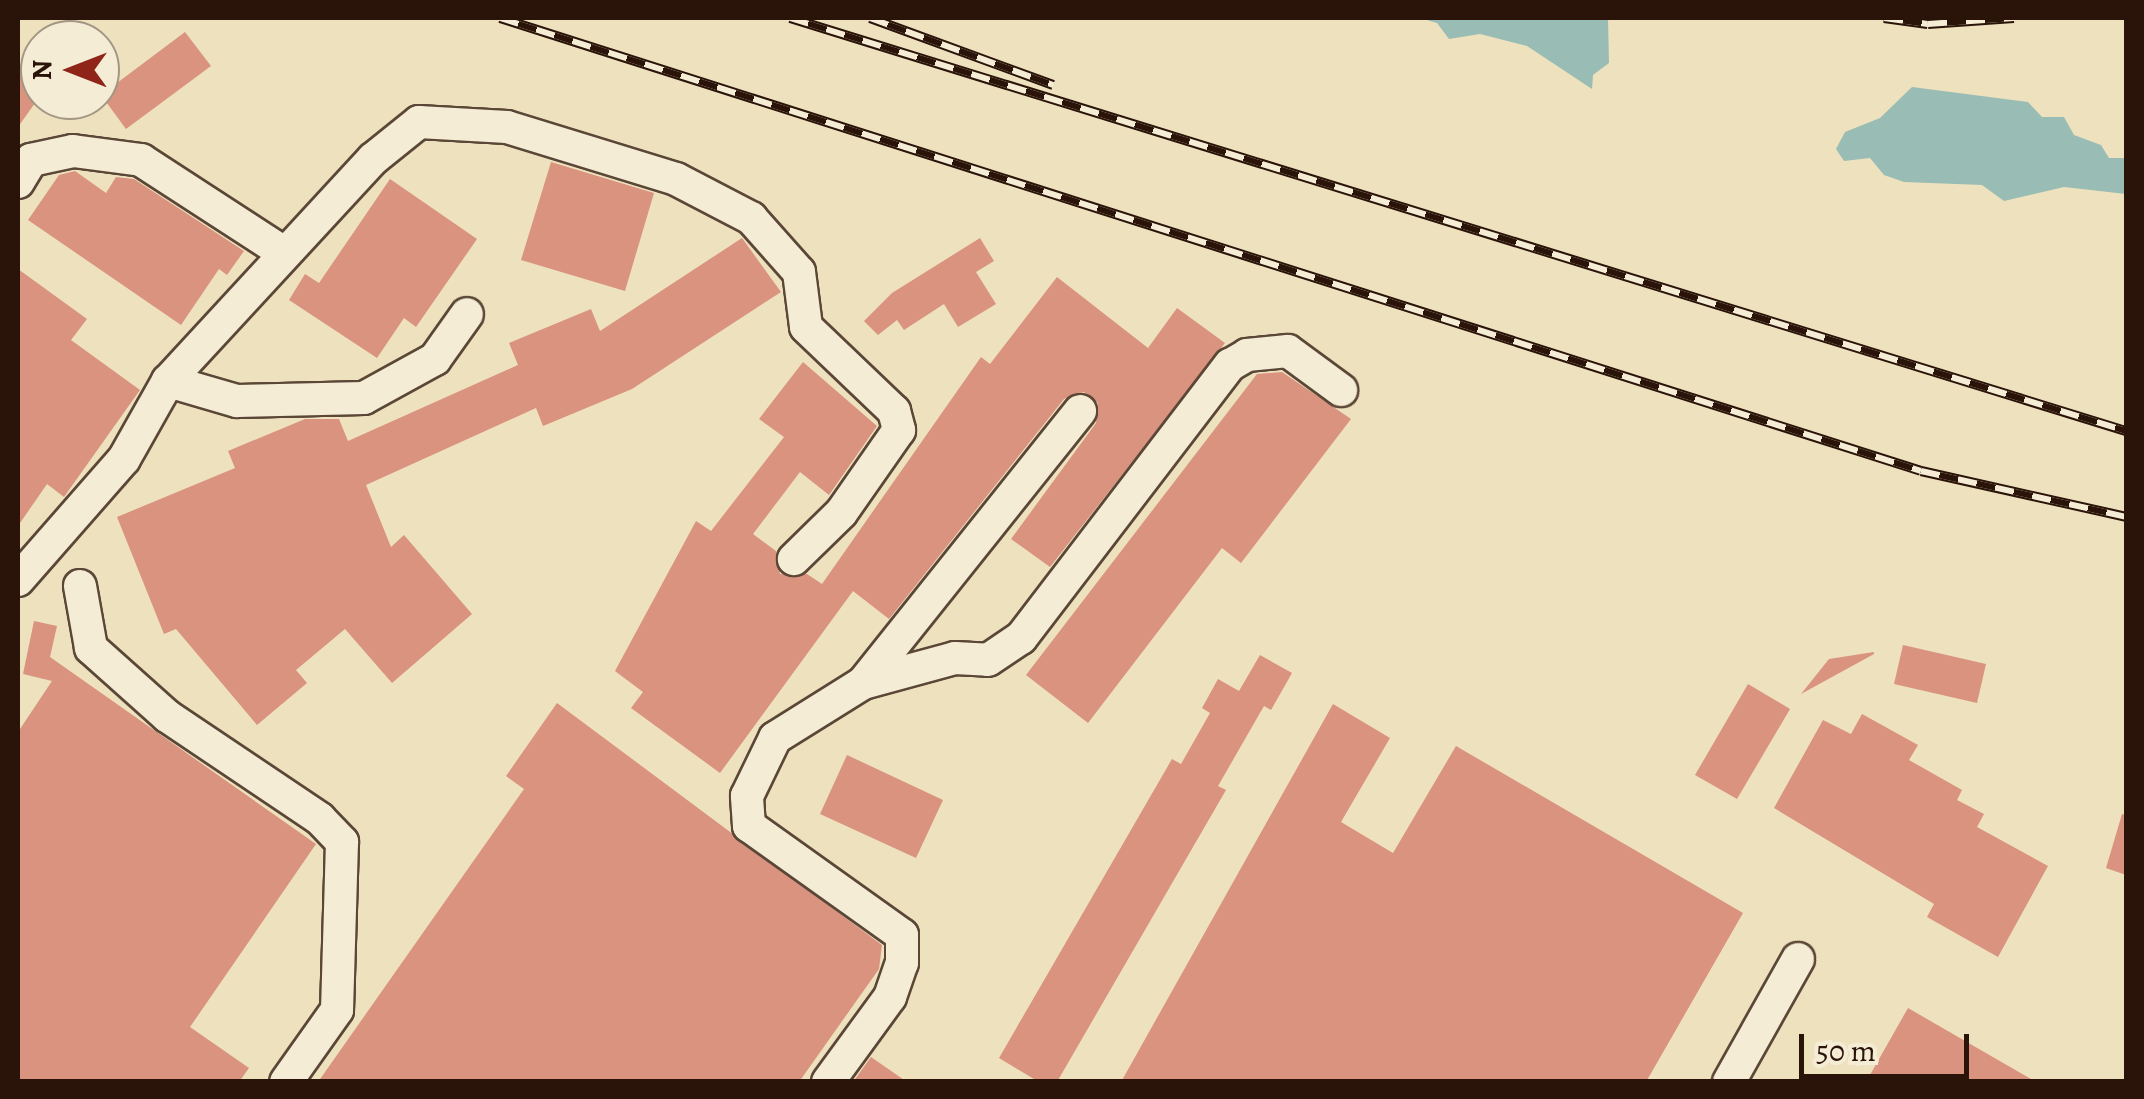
<!DOCTYPE html>
<html>
<head>
<meta charset="utf-8">
<style>
	body { margin:0 }
	#map { position:relative; width:2144px; height:1099px; overflow:hidden; background:#eee1be; font-family:Alegreya,serif }
	div>[style] { position:absolute }
	.water>* { inset:0; background:#99bdb4 }
	.building>* { inset:0; background:#d9937f }
	.roads { filter:drop-shadow(2px 0 #5b4737) drop-shadow(-2px 0 #5b4737) drop-shadow(0 2px #5b4737) drop-shadow(0 -2px #5b4737) }
	.minor>* { height:32px; margin:-16px; padding:0 16px; transform-origin:16px; border-radius:16px; background:#f4ecd5 }
	.rail>* { height:10px; margin-top:-5px; transform-origin:0; background:repeating-linear-gradient(90deg,#f4ecd5 0 19px,#2a140a 0 38px); box-sizing:border-box; border-block:2px solid #2a140a }
	span { translate:-50% -50%; white-space:nowrap; text-align:center; line-height:1.15; -webkit-text-stroke:10px #f4ecd5; paint-order:stroke }
	.frame { position:absolute; inset:0; border:20px solid #2a140a; pointer-events:none }
	.north { position:absolute; left:20px; top:20px; width:100px; height:100px; box-sizing:border-box; background:#f4ecd5; border:2px solid #a39684; border-radius:50%; rotate:270deg; font-size:28px; font-weight:700; line-height:40px; text-align:center; color:#2a140a }
	.north::after { content:''; display:block; margin:auto; width:35px; height:45px; background:#8f2418; clip-path:polygon(50% 0,100% 100%,50% 72%,0 100%) }
	.scale { position:absolute; left:1799px; top:1034px; width:170px; height:45px; box-sizing:border-box; border:5px solid #2a140a; border-top:0; padding-left:12px; font-size:30px; line-height:35px; white-space:nowrap; color:#2a140a; -webkit-text-stroke:8px #f4ecd5; paint-order:stroke }
</style>
</head>
<body>
<div id="map">
	<div class="water">
		<div style="clip-path:polygon(1420px 18px,1608px 18px,1609px 63px,1593px 75px,1592px 89px,1527px 46px,1480px 34px,1449px 39px,1437px 23px)"></div>
		<div style="clip-path:polygon(1912px 87px,2028px 102px,2042px 117px,2064px 117px,2074px 135px,2101px 145px,2109px 158px,2126px 158px,2126px 194px,2064px 187px,2004px 201px,1982px 185px,1904px 182px,1884px 175px,1870px 158px,1844px 161px,1836px 149px,1845px 132px,1880px 118px)"></div>
	</div>
	<div class="building">
		<div style="clip-path:polygon(185px 32px,211px 66px,126px 129px,101px 95px)"></div>
		<div style="clip-path:polygon(18px 63px,40px 79px,40px 96px,18px 127px)"></div>
		<div style="clip-path:polygon(551px 162px,654px 193px,625px 291px,521px 260px)"></div>
		<div style="clip-path:polygon(75px 171px,106px 193px,116px 177px,134px 179px,244px 251px,227px 275px,219px 269px,181px 325px,28px 220px,59px 175px)"></div>
		<div style="clip-path:polygon(390px 179px,477px 239px,416px 327px,404px 318px,377px 358px,289px 300px,305px 274px,319px 283px)"></div>
		<div style="clip-path:polygon(742px 238px,781px 292px,632px 389px,543px 426px,536px 408px,366px 485px,391px 547px,404px 535px,472px 614px,392px 683px,345px 629px,296px 670px,307px 683px,257px 725px,176px 629px,164px 634px,117px 517px,235px 468px,228px 451px,305px 419px,339px 419px,348px 441px,518px 365px,509px 343px,591px 309px,600px 331px)"></div>
		<div style="clip-path:polygon(980px 238px,994px 261px,976px 272px,996px 304px,958px 327px,944px 304px,904px 330px,897px 320px,878px 335px,864px 321px,892px 293px)"></div>
		<div style="clip-path:polygon(18px 269px,87px 319px,71px 340px,140px 390px,64px 497px,47px 484px,18px 526px)"></div>
		<div style="clip-path:polygon(1057px 277px,1148px 348px,1177px 308px,1225px 343px,1050px 567px,1011px 539px,1096px 423px,1098px 403px,1084px 392px,1064px 399px,889px 619px,853px 591px,720px 773px,631px 708px,643px 692px,615px 671px,696px 521px,711px 531px,784px 437px,759px 419px,803px 362px,877px 426px,829px 495px,800px 472px,753px 534px,776px 551px,780px 574px,807px 574px,822px 584px,981px 357px,990px 364px)"></div>
		<div style="clip-path:polygon(1282px 372px,1351px 419px,1241px 563px,1222px 548px,1088px 723px,1026px 675px,1257px 374px)"></div>
		<div style="clip-path:polygon(34px 621px,57px 626px,50px 657px,316px 844px,190px 1027px,249px 1068px,239px 1082px,18px 1082px,18px 732px,52px 681px,23px 674px)"></div>
		<div style="clip-path:polygon(1903px 645px,1986px 664px,1977px 703px,1894px 684px)"></div>
		<div style="clip-path:polygon(1874px 652px,1874px 654px,1801px 694px,1829px 659px)"></div>
		<div style="clip-path:polygon(1260px 655px,1292px 673px,1271px 710px,1264px 706px,1218px 786px,1226px 790px,1057px 1082px,1039px 1082px,999px 1058px,1172px 759px,1181px 764px,1210px 713px,1202px 708px,1218px 679px,1239px 691px)"></div>
		<div style="clip-path:polygon(1748px 684px,1790px 709px,1737px 799px,1695px 775px)"></div>
		<div style="clip-path:polygon(557px 703px,882px 945px,879px 969px,799px 1082px,318px 1082px,524px 789px,506px 776px)"></div>
		<div style="clip-path:polygon(1333px 704px,1390px 738px,1341px 822px,1393px 853px,1456px 746px,1743px 913px,1646px 1082px,1121px 1082px)"></div>
		<div style="clip-path:polygon(1862px 714px,1918px 745px,1909px 760px,1962px 790px,1957px 800px,1984px 814px,1977px 827px,2048px 866px,1998px 957px,1927px 917px,1934px 904px,1774px 808px,1823px 720px,1851px 734px)"></div>
		<div style="clip-path:polygon(847px 755px,943px 800px,916px 858px,820px 814px)"></div>
		<div style="clip-path:polygon(2122px 814px,2126px 815px,2126px 875px,2106px 868px)"></div>
		<div style="clip-path:polygon(1908px 1008px,2036px 1082px,1866px 1082px)"></div>
		<div style="clip-path:polygon(871px 1057px,907px 1082px,853px 1082px)"></div>
	</div>
	<div class="roads">
		<div class="minor">
			<div style="left:18px;top:182px;width:26px;rotate:-59deg"></div>
			<div style="left:31px;top:160px;width:43px;rotate:-12.1deg"></div>
			<div style="left:73px;top:151px;width:69px;rotate:7.5deg"></div>
			<div style="left:141px;top:160px;width:171px;rotate:33deg"></div>
			<div style="left:168px;top:381px;width:72px;rotate:16.2deg"></div>
			<div style="left:237px;top:401px;width:127px;rotate:-1.4deg"></div>
			<div style="left:364px;top:398px;width:81px;rotate:-28.8deg"></div>
			<div style="left:435px;top:359px;width:55px;rotate:-54.6deg"></div>
			<div style="left:18px;top:580px;width:161px;rotate:-48.8deg"></div>
			<div style="left:124px;top:459px;width:90px;rotate:-60.6deg"></div>
			<div style="left:168px;top:381px;width:302px;rotate:-47.3deg"></div>
			<div style="left:373px;top:159px;width:59px;rotate:-38.8deg"></div>
			<div style="left:419px;top:122px;width:88px;rotate:3.3deg"></div>
			<div style="left:507px;top:127px;width:177px;rotate:17.1deg"></div>
			<div style="left:676px;top:179px;width:85px;rotate:27.5deg"></div>
			<div style="left:751px;top:218px;width:72px;rotate:48.4deg"></div>
			<div style="left:799px;top:272px;width:55px;rotate:82.7deg"></div>
			<div style="left:806px;top:327px;width:122px;rotate:43.7deg"></div>
			<div style="left:894px;top:411px;width:20px;rotate:75deg"></div>
			<div style="left:899px;top:430px;width:101px;rotate:124.9deg"></div>
			<div style="left:841px;top:513px;width:66px;rotate:135.6deg"></div>
			<div style="left:80px;top:586px;width:63px;rotate:79.9deg"></div>
			<div style="left:91px;top:648px;width:102px;rotate:41.8deg"></div>
			<div style="left:167px;top:716px;width:184px;rotate:33.9deg"></div>
			<div style="left:320px;top:819px;width:32px;rotate:46deg"></div>
			<div style="left:342px;top:842px;width:168px;rotate:91.7deg"></div>
			<div style="left:337px;top:1010px;width:88px;rotate:125.3deg"></div>
			<div style="left:863px;top:683px;width:348px;rotate:-51.4deg"></div>
			<div style="left:828px;top:1082px;width:105px;rotate:-53.9deg"></div>
			<div style="left:890px;top:997px;width:36px;rotate:-71deg"></div>
			<div style="left:902px;top:963px;width:28px;rotate:-90deg"></div>
			<div style="left:902px;top:935px;width:188px;rotate:-144.5deg"></div>
			<div style="left:749px;top:826px;width:30px;rotate:-94deg"></div>
			<div style="left:747px;top:796px;width:64px;rotate:-64.2deg"></div>
			<div style="left:775px;top:738px;width:104px;rotate:-32deg"></div>
			<div style="left:863px;top:683px;width:95px;rotate:-15.2deg"></div>
			<div style="left:955px;top:658px;width:33px;rotate:3deg"></div>
			<div style="left:988px;top:660px;width:40px;rotate:-34deg"></div>
			<div style="left:1021px;top:638px;width:344px;rotate:-52.6deg"></div>
			<div style="left:1230px;top:365px;width:20px;rotate:-30deg"></div>
			<div style="left:1247px;top:355px;width:41px;rotate:-5.6deg"></div>
			<div style="left:1288px;top:351px;width:66px;rotate:36.3deg"></div>
			<div style="left:1729px;top:1082px;width:141px;rotate:-60.7deg"></div>
		</div>
	</div>
	<div class="rail">
		<div style="left:500px;top:18px;width:1491px;rotate:17.68deg"></div>
		<div style="left:1921px;top:471px;width:210px;rotate:12.6deg"></div>
		<div style="left:790px;top:18px;width:1398px;rotate:17.18deg"></div>
		<div style="left:870px;top:18px;width:195px;rotate:20.1deg"></div>
		<div style="left:1884px;top:18px;width:44px;rotate:7.8deg"></div>
		<div style="left:1928px;top:24px;width:86px;rotate:-4deg"></div>
	</div>
	<div class="frame"></div>
	<div class="north">N</div>
	<div class="scale">50 m</div>
</div>
</body>
</html>
